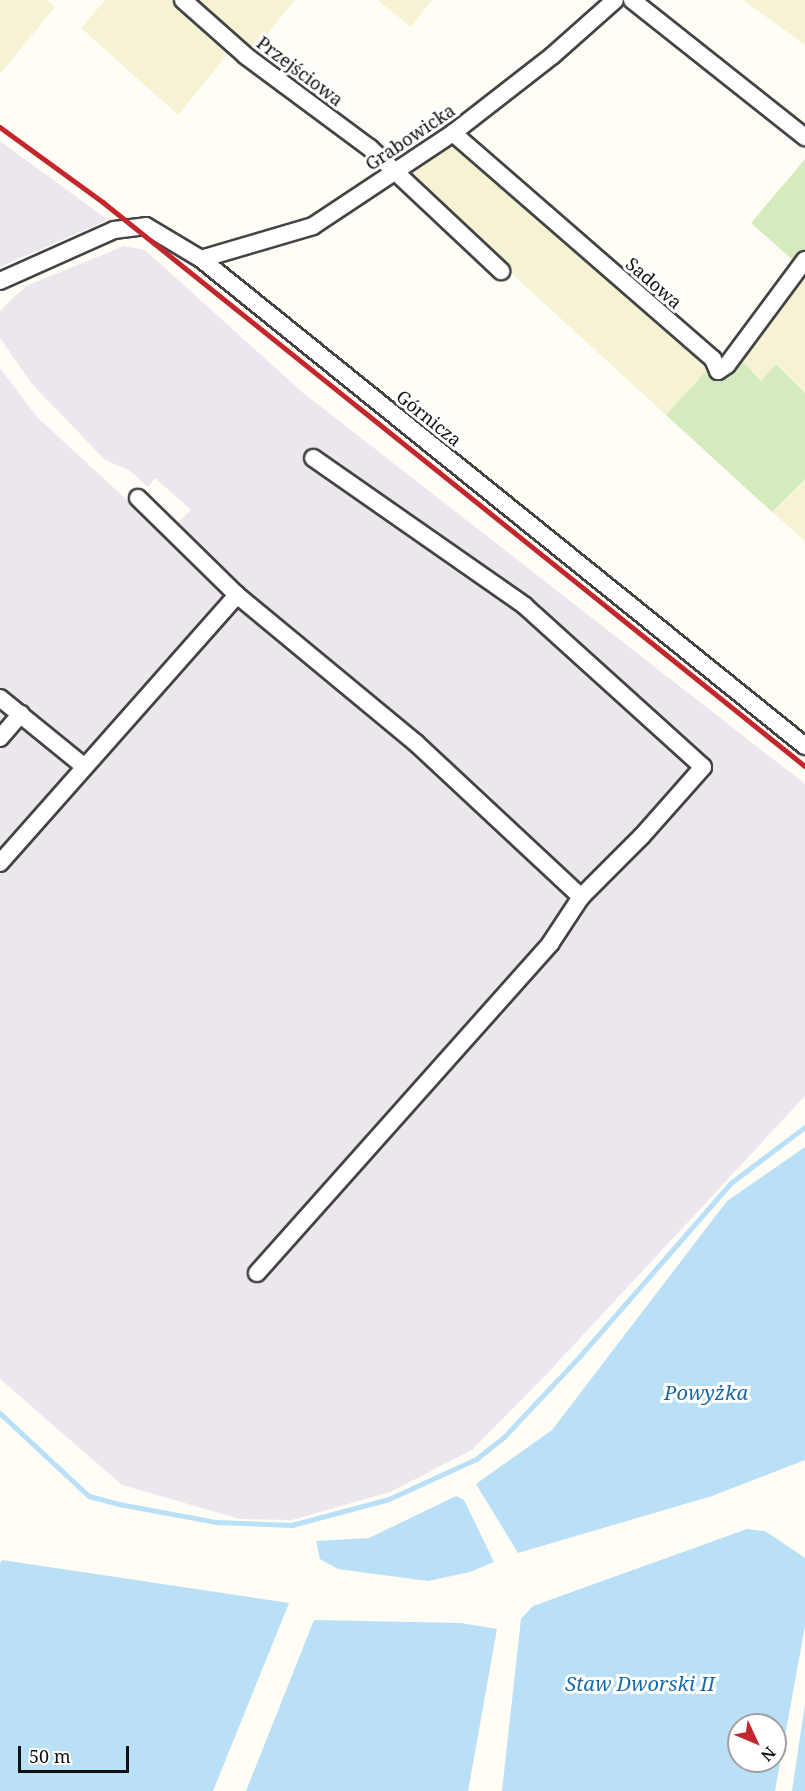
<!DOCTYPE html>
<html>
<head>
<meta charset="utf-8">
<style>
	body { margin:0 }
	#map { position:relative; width:805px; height:1791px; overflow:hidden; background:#fffdf5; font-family:"Noto Serif",serif }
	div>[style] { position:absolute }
	.industrial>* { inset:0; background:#eee6ef }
	.farmland>* { inset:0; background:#f6f3d4 }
	.green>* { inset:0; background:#d5ebbd }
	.water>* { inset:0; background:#b9e0f7 }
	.stream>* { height:4.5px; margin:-2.25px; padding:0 2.25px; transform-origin:2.25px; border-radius:2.25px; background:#b9e0f7 }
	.roads { filter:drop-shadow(2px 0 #444) drop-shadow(-2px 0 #444) drop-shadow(0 2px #444) drop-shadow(0 -2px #444) }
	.minor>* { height:16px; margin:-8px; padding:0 8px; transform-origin:8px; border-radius:8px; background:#fff }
	.rail>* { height:4.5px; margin:-2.25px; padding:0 2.25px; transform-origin:2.25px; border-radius:2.25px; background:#c4262e }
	span { translate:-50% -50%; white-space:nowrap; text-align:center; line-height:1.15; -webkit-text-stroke:6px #fff; paint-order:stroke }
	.street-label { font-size:18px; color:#111 }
	.water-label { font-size:20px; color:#1768a6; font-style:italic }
	.north { position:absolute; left:727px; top:1713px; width:60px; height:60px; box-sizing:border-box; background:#fff; border:2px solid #a0a0a0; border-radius:50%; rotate:134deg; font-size:16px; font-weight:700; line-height:24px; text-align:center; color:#111 }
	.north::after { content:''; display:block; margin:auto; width:21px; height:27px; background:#c4262e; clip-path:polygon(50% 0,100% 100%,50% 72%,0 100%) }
	.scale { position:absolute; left:18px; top:1746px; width:111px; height:27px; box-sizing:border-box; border:3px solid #111; border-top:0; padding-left:8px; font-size:18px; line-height:21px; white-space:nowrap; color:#111; -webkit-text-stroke:4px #fff; paint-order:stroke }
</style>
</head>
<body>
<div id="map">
	<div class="industrial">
		<div style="clip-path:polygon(0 141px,108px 220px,0 267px)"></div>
		<div style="clip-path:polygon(124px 246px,145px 250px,302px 392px,805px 784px,805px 1096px,544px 1377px,472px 1450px,390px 1492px,292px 1520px,240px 1519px,122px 1485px,0 1379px,0 368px,37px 417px,165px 535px,191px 510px,155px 478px,148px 487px,130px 471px,105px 460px,32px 384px,0 338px,0 311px,26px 286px)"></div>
	</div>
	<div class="farmland">
		<div style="clip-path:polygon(0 0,47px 0,55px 7px,0 74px)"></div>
		<div style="clip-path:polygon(105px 0,173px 0,232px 49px,178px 115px,81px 28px)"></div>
		<div style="clip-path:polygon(191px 0,295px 0,252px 53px)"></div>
		<div style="clip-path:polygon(377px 0,432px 0,411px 27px)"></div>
		<div style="clip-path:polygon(743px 0,805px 0,805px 45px)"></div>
		<div style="clip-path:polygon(455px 141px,707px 360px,709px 368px,666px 415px,404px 175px)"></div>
		<div style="clip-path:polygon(805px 273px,805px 393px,776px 364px,761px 382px,740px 359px)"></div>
		<div style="clip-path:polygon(805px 479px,805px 541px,772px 512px)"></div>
	</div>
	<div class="green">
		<div style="clip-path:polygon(805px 159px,805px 253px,796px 263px,751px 223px)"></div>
		<div style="clip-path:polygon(740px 359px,761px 381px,776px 364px,805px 393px,805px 479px,772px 512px,666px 415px,709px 368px,722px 380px)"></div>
	</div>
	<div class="water">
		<div style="clip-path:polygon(805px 1147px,805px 1460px,712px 1496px,518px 1553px,476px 1484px,552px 1430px,727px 1201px)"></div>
		<div style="clip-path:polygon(456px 1496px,464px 1500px,494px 1562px,470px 1572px,428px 1581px,338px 1569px,320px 1559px,316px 1541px,369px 1538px)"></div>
		<div style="clip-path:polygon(evenodd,747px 1529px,765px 1531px,805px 1558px,805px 1626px,775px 1791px,502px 1791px,521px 1619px,533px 1606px,747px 1529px,739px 1725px,775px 1725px,775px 1761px,739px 1761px,739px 1725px)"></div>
		<div style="clip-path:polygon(2px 1560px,289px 1603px,213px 1791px,0 1791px,0 1563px)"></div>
		<div style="clip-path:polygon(314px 1620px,461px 1623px,497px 1629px,468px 1791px,246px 1791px)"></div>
		<div style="clip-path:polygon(805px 1704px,805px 1791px,792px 1791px)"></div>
	</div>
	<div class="stream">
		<div style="left:0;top:1413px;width:122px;rotate:43deg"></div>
		<div style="left:89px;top:1496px;width:31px;rotate:15deg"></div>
		<div style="left:119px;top:1504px;width:99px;rotate:10.5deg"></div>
		<div style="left:216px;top:1522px;width:76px;rotate:2.3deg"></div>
		<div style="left:292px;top:1525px;width:100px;rotate:-15deg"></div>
		<div style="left:389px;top:1499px;width:96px;rotate:-24.7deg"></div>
		<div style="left:476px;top:1459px;width:36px;rotate:-38deg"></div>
		<div style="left:504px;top:1437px;width:111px;rotate:-46.8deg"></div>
		<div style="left:580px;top:1356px;width:231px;rotate:-48.9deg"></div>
		<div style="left:732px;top:1182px;width:91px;rotate:-37deg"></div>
	</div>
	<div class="roads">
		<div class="minor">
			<div style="left:183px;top:0;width:84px;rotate:41.6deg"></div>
			<div style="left:246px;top:56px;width:154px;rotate:36.6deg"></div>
			<div style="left:370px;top:148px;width:180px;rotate:43.2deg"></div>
			<div style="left:632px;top:0;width:221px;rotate:38.4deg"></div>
			<div style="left:453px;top:133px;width:344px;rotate:41deg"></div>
			<div style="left:713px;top:359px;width:13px;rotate:67deg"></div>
			<div style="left:718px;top:371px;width:11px;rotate:-34deg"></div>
			<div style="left:727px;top:365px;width:131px;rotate:-53.4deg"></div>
			<div style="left:201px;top:259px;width:117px;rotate:-16.4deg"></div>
			<div style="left:313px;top:226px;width:168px;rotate:-33.6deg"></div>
			<div style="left:453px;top:133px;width:125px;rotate:-37.9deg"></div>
			<div style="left:552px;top:56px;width:84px;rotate:-41.6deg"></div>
			<div style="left:0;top:281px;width:125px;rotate:-24.1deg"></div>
			<div style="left:114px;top:230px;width:32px;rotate:-7deg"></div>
			<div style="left:146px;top:226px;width:64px;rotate:31deg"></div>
			<div style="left:201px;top:259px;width:776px;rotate:38.88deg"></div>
			<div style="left:138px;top:498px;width:139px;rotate:44.4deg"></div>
			<div style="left:237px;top:595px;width:232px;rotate:39.6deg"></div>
			<div style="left:416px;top:743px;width:226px;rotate:43deg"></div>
			<div style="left:0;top:698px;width:109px;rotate:39.1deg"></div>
			<div style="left:0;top:738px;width:32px;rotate:-49deg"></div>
			<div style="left:0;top:863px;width:358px;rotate:-48.5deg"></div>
			<div style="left:257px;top:1273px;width:441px;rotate:-48.3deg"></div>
			<div style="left:550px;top:944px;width:56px;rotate:-56.6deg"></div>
			<div style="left:581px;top:897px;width:86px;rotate:-45deg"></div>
			<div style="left:642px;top:836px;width:92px;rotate:-48.5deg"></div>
			<div style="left:703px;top:767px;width:241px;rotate:-137.9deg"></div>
			<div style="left:524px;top:605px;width:257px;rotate:-145.1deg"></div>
		</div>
	</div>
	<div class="rail">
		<div style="left:0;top:127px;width:127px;rotate:36.1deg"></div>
		<div style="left:103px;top:202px;width:900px;rotate:38.78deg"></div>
	</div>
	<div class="street-label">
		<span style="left:300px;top:71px;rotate:37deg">Przejściowa</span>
		<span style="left:410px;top:137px;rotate:-34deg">Grabowicka</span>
		<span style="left:654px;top:283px;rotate:41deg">Sadowa</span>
		<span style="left:429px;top:418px;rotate:39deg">Górnicza</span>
	</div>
	<div class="water-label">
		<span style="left:706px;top:1392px">Powyżka</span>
		<span style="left:640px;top:1683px">Staw Dworski II</span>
	</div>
	<div class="north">N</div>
	<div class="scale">50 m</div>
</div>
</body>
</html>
